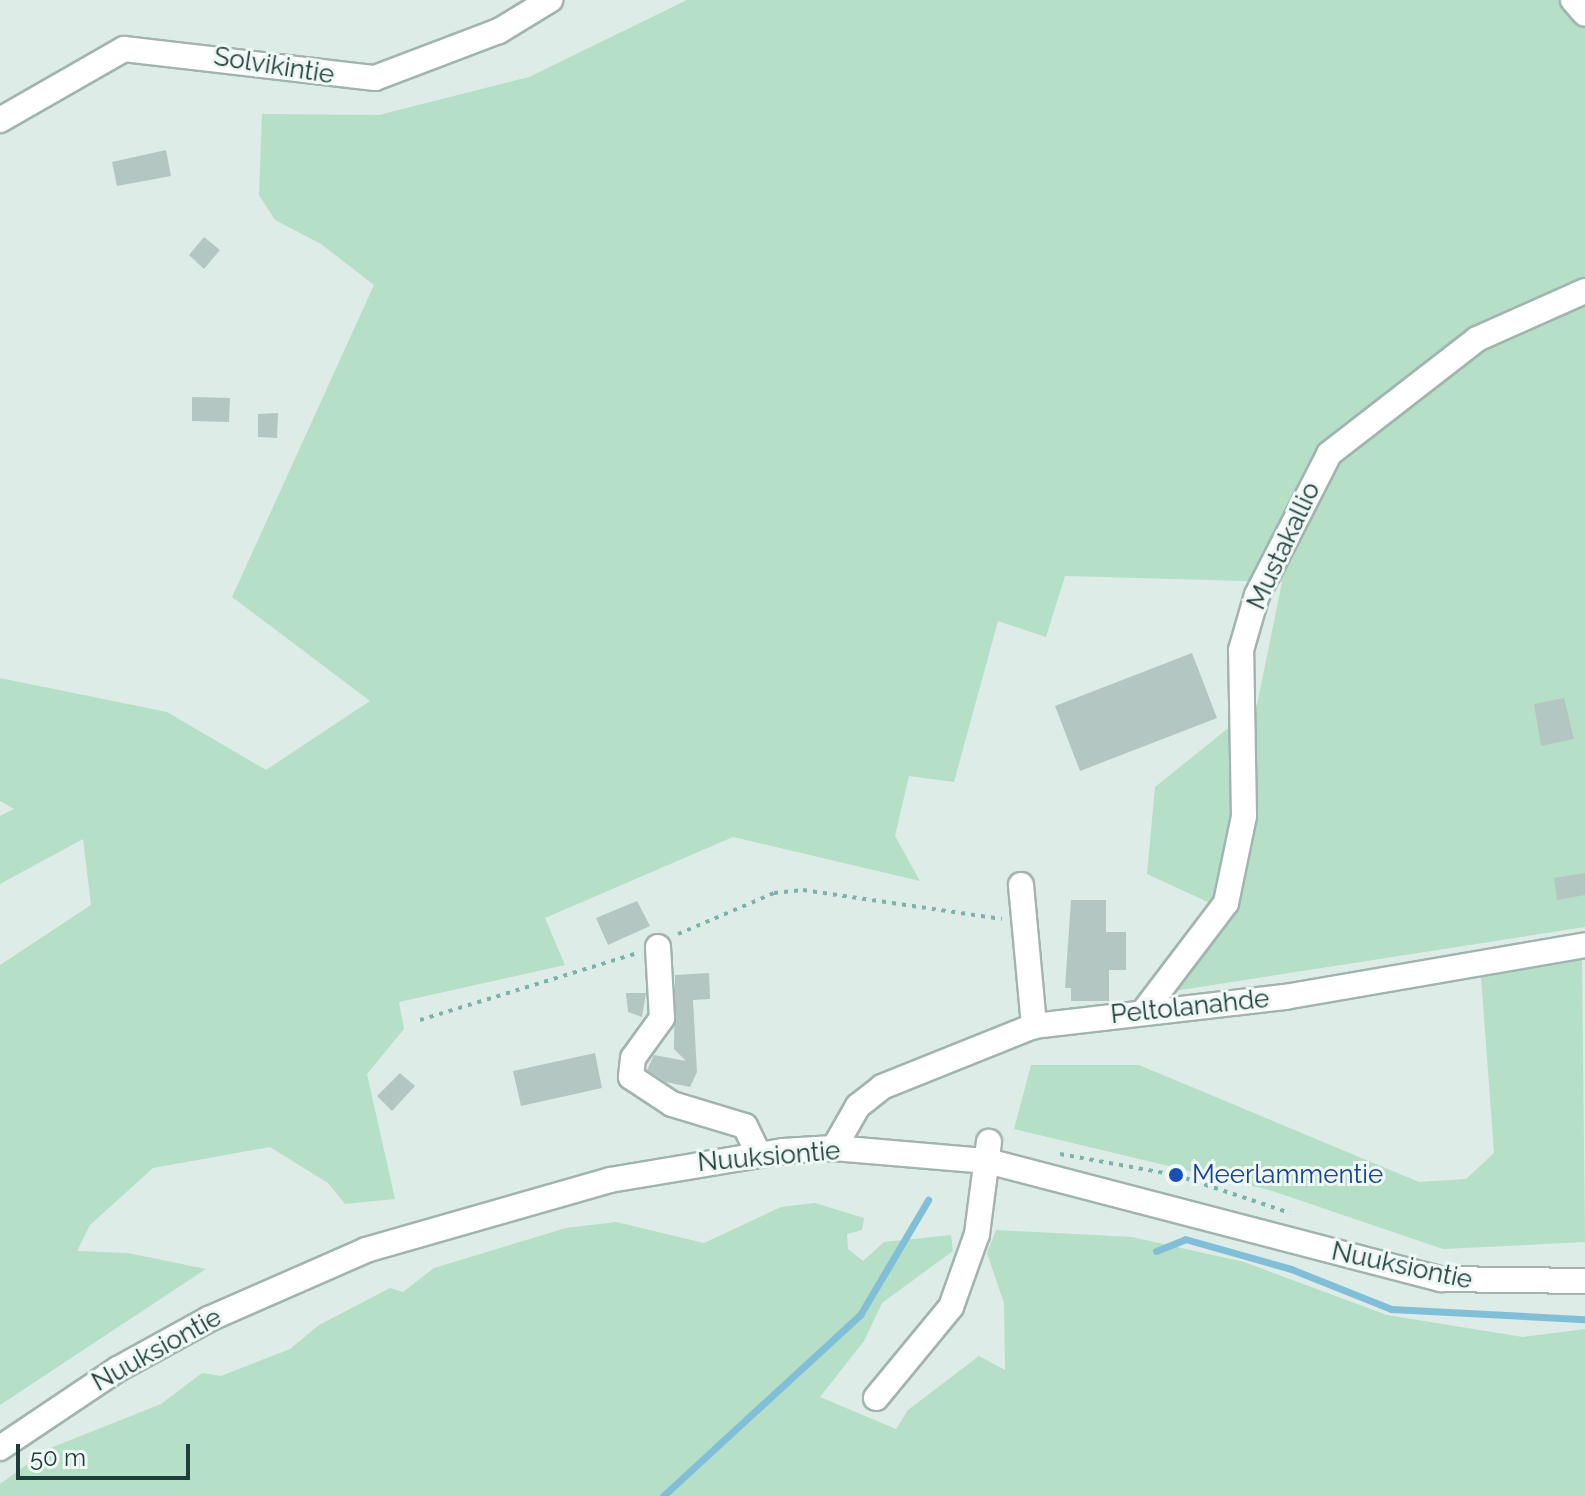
<!DOCTYPE html>
<html>
<head>
<meta charset="utf-8">
<style>
	body { margin:0 }
	#map { position:relative; width:1585px; height:1496px; overflow:hidden; background:#deece7; font-family:Raleway,sans-serif }
	div>[style] { position:absolute }
	.green>* { inset:0; background:#b5dfc6 }
	.stream>* { height:7px; margin:-3.5px; padding:0 3.5px; transform-origin:3.5px; border-radius:3.5px; background:#81bed7 }
	.building>* { inset:0; background:#b4c6c1 }
	.path>* { height:4px; margin-top:-2px; transform-origin:0; background:repeating-linear-gradient(90deg,#7cb2a9 0 4px,transparent 0 10px) }
	.roads { filter:drop-shadow(2px 0 #a1b4af) drop-shadow(-2px 0 #a1b4af) drop-shadow(0 2px #a1b4af) drop-shadow(0 -2px #a1b4af) }
	.minor>* { height:24px; margin:-12px; padding:0 12px; transform-origin:12px; border-radius:12px; background:#fff }
	.dots>* { width:22px; height:22px; translate:-50% -50%; box-sizing:border-box; border:4px solid #eff8f5; border-radius:50% }
	span { translate:-50% -50%; white-space:nowrap; text-align:center; line-height:1.15; -webkit-text-stroke:6px #eff8f5; paint-order:stroke }
	.street-label { font-size:26px; color:#1e3d39 }
	.transit-label { font-size:26px; color:#164399 }
	.left { translate:0 -50%; text-align:left }
	.scale { position:absolute; left:16px; top:1444px; width:174px; height:36px; box-sizing:border-box; border:4px solid #1e3d39; border-top:0; padding-left:10px; font-size:24px; line-height:28px; white-space:nowrap; color:#1e3d39; -webkit-text-stroke:6px #eff8f5; paint-order:stroke }
</style>
</head>
<body>
<div id="map">
	<div class="green">
		<div style="clip-path:polygon(687px 0,1585px 0,1585px 927px,1142px 996px,1210px 903px,1147px 874px,1155px 787px,1257px 705px,1282px 582px,1065px 576px,1046px 637px,998px 621px,954px 782px,909px 776px,895px 836px,920px 881px,733px 837px,545px 918px,565px 965px,399px 1002px,404px 1029px,367px 1074px,395px 1199px,345px 1204px,328px 1183px,270px 1147px,153px 1168px,90px 1225px,77px 1251px,128px 1253px,206px 1269px,0 1405px,0 965px,91px 905px,83px 839px,0 884px,0 816px,14px 809px,0 801px,0 678px,167px 712px,266px 770px,370px 701px,232px 597px,374px 285px,321px 244px,275px 220px,259px 195px,262px 114px,379px 115px,529px 77px)"></div>
		<div style="clip-path:polygon(1582px 954px,1585px 1242px,1443px 1249px,1269px 1190px,1014px 1129px,1031px 1065px,1139px 1065px,1419px 1182px,1466px 1179px,1494px 1153px,1481px 976px)"></div>
		<div style="clip-path:polygon(815px 1203px,864px 1218px,862px 1230px,847px 1234px,848px 1249px,863px 1261px,884px 1242px,951px 1235px,953px 1251px,882px 1303px,864px 1341px,820px 1397px,896px 1429px,908px 1410px,979px 1356px,1005px 1370px,1004px 1303px,987px 1253px,996px 1230px,1132px 1237px,1244px 1262px,1387px 1315px,1523px 1337px,1585px 1329px,1585px 1496px,0 1496px,0 1484px,48px 1449px,161px 1404px,202px 1373px,221px 1376px,290px 1349px,319px 1325px,390px 1288px,403px 1292px,434px 1268px,566px 1228px,616px 1222px,704px 1243px,781px 1207px)"></div>
	</div>
	<div class="stream">
		<div style="left:1156px;top:1251px;width:31px;rotate:-22deg"></div>
		<div style="left:1185px;top:1239px;width:110px;rotate:15.8deg"></div>
		<div style="left:1291px;top:1269px;width:108px;rotate:21.8deg"></div>
		<div style="left:1391px;top:1309px;width:194px;rotate:3deg"></div>
		<div style="left:663px;top:1496px;width:268px;rotate:-42.6deg"></div>
		<div style="left:860px;top:1315px;width:134px;rotate:-59.4deg"></div>
	</div>
	<div class="building">
		<div style="clip-path:polygon(166px 150px,171px 176px,117px 186px,112px 162px)"></div>
		<div style="clip-path:polygon(204px 237px,220px 250px,204px 269px,189px 255px)"></div>
		<div style="clip-path:polygon(192px 397px,230px 398px,229px 422px,192px 421px)"></div>
		<div style="clip-path:polygon(278px 413px,277px 438px,258px 437px,258px 414px)"></div>
		<div style="clip-path:polygon(1192px 653px,1217px 718px,1080px 771px,1055px 706px)"></div>
		<div style="clip-path:polygon(1564px 698px,1574px 739px,1541px 746px,1534px 704px)"></div>
		<div style="clip-path:polygon(1585px 873px,1585px 895px,1557px 900px,1554px 878px)"></div>
		<div style="clip-path:polygon(1071px 900px,1106px 900px,1106px 932px,1126px 932px,1126px 970px,1109px 970px,1109px 1001px,1071px 1001px,1071px 988px,1065px 988px)"></div>
		<div style="clip-path:polygon(637px 901px,650px 926px,608px 945px,596px 918px)"></div>
		<div style="clip-path:polygon(709px 973px,710px 999px,693px 1000px,697px 1072px,690px 1087px,666px 1082px,647px 1070px,654px 1055px,686px 1061px,674px 1049px,675px 975px)"></div>
		<div style="clip-path:polygon(626px 993px,646px 993px,642px 1017px,628px 1012px)"></div>
		<div style="clip-path:polygon(595px 1053px,602px 1088px,521px 1106px,513px 1071px)"></div>
		<div style="clip-path:polygon(400px 1073px,415px 1086px,392px 1111px,377px 1096px)"></div>
	</div>
	<div class="path">
		<div style="left:678px;top:934px;width:104px;rotate:-23.1deg"></div>
		<div style="left:774px;top:893px;width:29px;rotate:-6deg"></div>
		<div style="left:803px;top:890px;width:201px;rotate:8.3deg"></div>
		<div style="left:420px;top:1020px;width:228px;rotate:-17.1deg"></div>
		<div style="left:1060px;top:1154px;width:118px;rotate:10.3deg"></div>
		<div style="left:1176px;top:1175px;width:120px;rotate:18.4deg"></div>
	</div>
	<div class="roads">
		<div class="minor">
			<div style="left:1573px;top:0;width:18px;rotate:49deg"></div>
			<div style="left:0;top:120px;width:143px;rotate:-29.8deg"></div>
			<div style="left:124px;top:49px;width:253px;rotate:6.6deg"></div>
			<div style="left:375px;top:78px;width:133px;rotate:-20.8deg"></div>
			<div style="left:499px;top:31px;width:60px;rotate:-31.3deg"></div>
			<div style="left:1021px;top:885px;width:142px;rotate:84.7deg"></div>
			<div style="left:658px;top:947px;width:71px;rotate:86.8deg"></div>
			<div style="left:662px;top:1018px;width:49px;rotate:125.9deg"></div>
			<div style="left:633px;top:1058px;width:19px;rotate:96deg"></div>
			<div style="left:631px;top:1077px;width:49px;rotate:33.4deg"></div>
			<div style="left:672px;top:1104px;width:76px;rotate:16.8deg"></div>
			<div style="left:745px;top:1126px;width:30px;rotate:64deg"></div>
			<div style="left:1144px;top:1011px;width:136px;rotate:-52.8deg"></div>
			<div style="left:1226px;top:903px;width:89px;rotate:-78.3deg"></div>
			<div style="left:1244px;top:816px;width:166px;rotate:-91deg"></div>
			<div style="left:1241px;top:650px;width:57px;rotate:-73.8deg"></div>
			<div style="left:1257px;top:595px;width:158px;rotate:-62.9deg"></div>
			<div style="left:1329px;top:454px;width:187px;rotate:-37.8deg"></div>
			<div style="left:1477px;top:339px;width:118px;rotate:-24deg"></div>
			<div style="left:834px;top:1148px;width:48px;rotate:-60.3deg"></div>
			<div style="left:858px;top:1106px;width:31px;rotate:-38deg"></div>
			<div style="left:882px;top:1087px;width:164px;rotate:-21.9deg"></div>
			<div style="left:1034px;top:1026px;width:253px;rotate:-6.6deg"></div>
			<div style="left:1285px;top:997px;width:304px;rotate:-9.8deg"></div>
			<div style="left:876px;top:1398px;width:118px;rotate:-50.5deg"></div>
			<div style="left:951px;top:1307px;width:77px;rotate:-70.4deg"></div>
			<div style="left:977px;top:1234px;width:93px;rotate:-82.6deg"></div>
			<div style="left:0;top:1448px;width:142px;rotate:-33.8deg"></div>
			<div style="left:118px;top:1369px;width:104px;rotate:-28.8deg"></div>
			<div style="left:209px;top:1319px;width:171px;rotate:-23.7deg"></div>
			<div style="left:366px;top:1250px;width:254px;rotate:-16deg"></div>
			<div style="left:610px;top:1180px;width:175px;rotate:-9.5deg"></div>
			<div style="left:783px;top:1151px;width:51px;rotate:-3.4deg"></div>
			<div style="left:834px;top:1148px;width:154px;rotate:4.9deg"></div>
			<div style="left:987px;top:1161px;width:469px;rotate:14.6deg"></div>
			<div style="left:1441px;top:1279px;width:144px;rotate:0.8deg"></div>
		</div>
	</div>
	<div class="dots">
		<div style="left:1176px;top:1175px;background:#1a4fb4"></div>
	</div>
	<div class="street-label">
		<span style="left:274px;top:66px;rotate:9deg">Solvikintie</span>
		<span style="left:1284px;top:546px;rotate:-65deg">Mustakallio</span>
		<span style="left:1190px;top:1007px;rotate:-6deg">Peltolanahde</span>
		<span style="left:769px;top:1157px;rotate:-5deg">Nuuksiontie</span>
		<span style="left:1402px;top:1266px;rotate:12deg">Nuuksiontie</span>
		<span style="left:157px;top:1350px;rotate:-29deg">Nuuksiontie</span>
	</div>
	<div class="transit-label">
		<span class="left" style="left:1192px;top:1175px">Meerlammentie</span>
	</div>
	<div class="scale">50 m</div>
</div>
</body>
</html>
